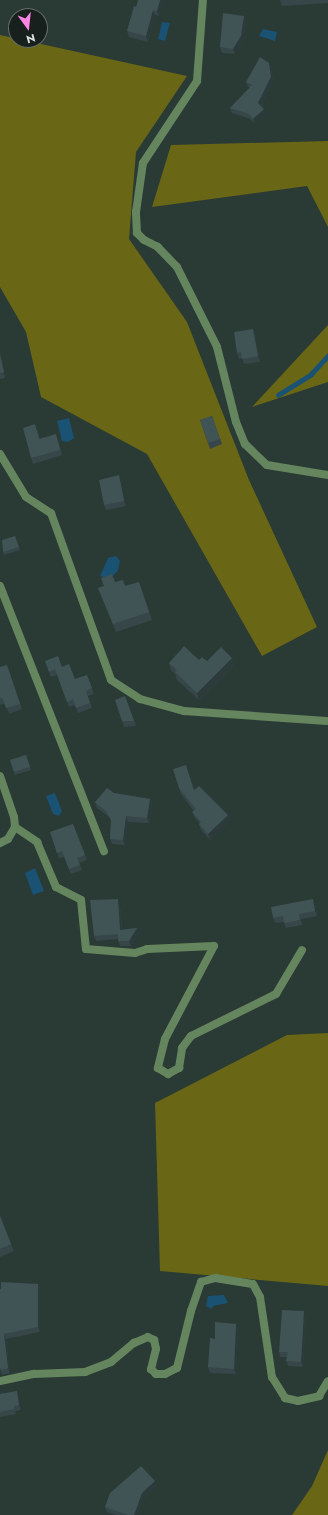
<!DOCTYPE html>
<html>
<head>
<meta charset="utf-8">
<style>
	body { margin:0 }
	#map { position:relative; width:328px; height:1515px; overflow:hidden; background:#2a3a35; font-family:Jost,sans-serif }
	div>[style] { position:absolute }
	.forest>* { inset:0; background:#696615 }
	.water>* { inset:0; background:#1a5273 }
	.stream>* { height:4.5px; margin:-2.25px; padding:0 2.25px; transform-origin:2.25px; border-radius:2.25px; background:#1a5273 }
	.service>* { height:8px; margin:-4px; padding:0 4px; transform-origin:4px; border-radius:4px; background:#64855d }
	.minor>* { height:8px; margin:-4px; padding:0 4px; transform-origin:4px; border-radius:4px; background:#64855d }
	.wall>* { inset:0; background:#374749 }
	.shaded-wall>* { inset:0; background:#2d3a3c }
	.building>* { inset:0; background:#405355 }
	span { translate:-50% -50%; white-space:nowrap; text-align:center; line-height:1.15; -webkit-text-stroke:3.5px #18201d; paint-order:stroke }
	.north { position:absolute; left:8px; top:8px; width:40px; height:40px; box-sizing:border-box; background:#18201d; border:1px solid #666e6b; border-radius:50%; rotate:165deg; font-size:11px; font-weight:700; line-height:16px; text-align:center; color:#dbe4e1 }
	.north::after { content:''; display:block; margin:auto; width:14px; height:18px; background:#fd86e2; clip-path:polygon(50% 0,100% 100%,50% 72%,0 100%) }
</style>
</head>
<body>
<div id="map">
	<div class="forest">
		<div style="clip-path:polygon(0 35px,187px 76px,136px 152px,129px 239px,187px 322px,249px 480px,317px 627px,262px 656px,147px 454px,41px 397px,26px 332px,0 287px)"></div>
		<div style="clip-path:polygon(328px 141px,328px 227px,307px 186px,152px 207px,171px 145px)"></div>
		<div style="clip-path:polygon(328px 325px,328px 382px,252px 407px)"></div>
		<div style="clip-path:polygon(328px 1033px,328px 1286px,160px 1271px,155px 1103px,287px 1035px)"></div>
		<div style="clip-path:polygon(328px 1450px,328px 1515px,292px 1515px,312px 1486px)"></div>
	</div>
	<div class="water">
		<div style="clip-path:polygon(162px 22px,170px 23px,165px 41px,158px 39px)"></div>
		<div style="clip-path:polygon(263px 29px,277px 32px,275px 41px,259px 36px)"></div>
		<div style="clip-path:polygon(69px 418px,74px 438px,68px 442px,62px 441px,57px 421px)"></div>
		<div style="clip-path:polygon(116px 556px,120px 561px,118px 570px,113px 576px,105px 578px,100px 576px,108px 558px)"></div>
		<div style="clip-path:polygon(55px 793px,62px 811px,59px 816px,53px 814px,46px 796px)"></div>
		<div style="clip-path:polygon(35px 868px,44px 891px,33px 895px,25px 873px)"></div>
		<div style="clip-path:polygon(224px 1295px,228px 1303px,213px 1306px,212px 1309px,206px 1306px,208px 1296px)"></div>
	</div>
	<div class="stream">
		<div style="left:278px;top:395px;width:39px;rotate:-32deg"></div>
		<div style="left:311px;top:374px;width:25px;rotate:-47deg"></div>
	</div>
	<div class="service">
		<div style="left:177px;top:267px;width:89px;rotate:63.4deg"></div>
		<div style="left:217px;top:347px;width:77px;rotate:75.8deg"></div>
		<div style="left:236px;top:422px;width:24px;rotate:68deg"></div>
		<div style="left:245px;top:444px;width:30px;rotate:44deg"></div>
		<div style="left:267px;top:465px;width:62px;rotate:9.3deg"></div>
		<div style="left:0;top:586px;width:285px;rotate:68.6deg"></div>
		<div style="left:15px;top:827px;width:27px;rotate:34deg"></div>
		<div style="left:37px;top:842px;width:49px;rotate:67.1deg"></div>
		<div style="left:56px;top:887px;width:28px;rotate:27deg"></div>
		<div style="left:81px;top:900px;width:49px;rotate:84.2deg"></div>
		<div style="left:86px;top:949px;width:49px;rotate:4.7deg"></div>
		<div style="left:135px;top:953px;width:13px;rotate:-18deg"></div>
		<div style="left:147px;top:949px;width:67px;rotate:-2.6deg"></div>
		<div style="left:214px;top:946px;width:105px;rotate:117.8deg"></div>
		<div style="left:165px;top:1039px;width:30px;rotate:104deg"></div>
		<div style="left:158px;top:1068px;width:12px;rotate:31deg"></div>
		<div style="left:168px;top:1074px;width:13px;rotate:-29deg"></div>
		<div style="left:179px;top:1068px;width:20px;rotate:-81deg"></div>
		<div style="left:182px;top:1048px;width:15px;rotate:-53deg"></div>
		<div style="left:191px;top:1036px;width:95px;rotate:-26.3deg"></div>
		<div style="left:276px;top:994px;width:51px;rotate:-59.4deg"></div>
	</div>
	<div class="minor">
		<div style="left:177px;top:267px;width:28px;rotate:-134deg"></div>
		<div style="left:158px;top:247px;width:16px;rotate:-153deg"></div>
		<div style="left:144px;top:240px;width:10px;rotate:-135deg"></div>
		<div style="left:137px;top:233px;width:21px;rotate:-93deg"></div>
		<div style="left:136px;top:212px;width:49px;rotate:-81.9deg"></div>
		<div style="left:143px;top:163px;width:98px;rotate:-56.6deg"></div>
		<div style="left:197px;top:81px;width:81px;rotate:-85.8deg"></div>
		<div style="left:0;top:454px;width:50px;rotate:58.8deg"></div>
		<div style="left:26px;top:497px;width:30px;rotate:33deg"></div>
		<div style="left:51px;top:513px;width:177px;rotate:70.2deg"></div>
		<div style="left:111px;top:680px;width:35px;rotate:33deg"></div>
		<div style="left:140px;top:699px;width:46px;rotate:15.3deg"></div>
		<div style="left:184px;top:711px;width:143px;rotate:4deg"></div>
		<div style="left:0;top:776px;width:43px;rotate:71.1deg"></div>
		<div style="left:14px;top:817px;width:10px;rotate:84deg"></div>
		<div style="left:15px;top:827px;width:14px;rotate:120deg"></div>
		<div style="left:8px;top:839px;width:9px;rotate:153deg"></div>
		<div style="left:0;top:1381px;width:35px;rotate:-12deg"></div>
		<div style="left:34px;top:1374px;width:51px;rotate:-2.2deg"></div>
		<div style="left:85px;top:1372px;width:28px;rotate:-21deg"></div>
		<div style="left:111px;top:1362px;width:30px;rotate:-40deg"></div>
		<div style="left:134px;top:1343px;width:15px;rotate:-23deg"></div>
		<div style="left:148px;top:1337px;width:7px;rotate:27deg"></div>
		<div style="left:154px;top:1340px;width:9px;rotate:77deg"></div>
		<div style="left:156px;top:1349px;width:21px;rotate:104deg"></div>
		<div style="left:151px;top:1369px;width:7px;rotate:45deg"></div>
		<div style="left:156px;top:1374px;width:9px"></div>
		<div style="left:165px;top:1374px;width:13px;rotate:-27deg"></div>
		<div style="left:177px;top:1368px;width:59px;rotate:-76.2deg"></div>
		<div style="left:191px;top:1311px;width:31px;rotate:-71deg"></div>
		<div style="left:201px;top:1282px;width:15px;rotate:-16deg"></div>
		<div style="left:215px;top:1278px;width:38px;rotate:9deg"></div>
		<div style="left:253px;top:1284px;width:15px;rotate:62deg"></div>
		<div style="left:260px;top:1297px;width:81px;rotate:81.5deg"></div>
		<div style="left:272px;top:1377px;width:25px;rotate:58deg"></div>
		<div style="left:285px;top:1398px;width:13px;rotate:13deg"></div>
		<div style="left:298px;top:1401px;width:22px;rotate:-13deg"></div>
		<div style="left:319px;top:1396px;width:17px;rotate:-59deg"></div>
	</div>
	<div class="wall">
		<div style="clip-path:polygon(163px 0,159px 16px,155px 15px,148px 42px,129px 37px,127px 31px,136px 7px)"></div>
		<div style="clip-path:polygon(280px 0,328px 0,328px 3px,282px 6px)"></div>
		<div style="clip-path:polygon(244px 16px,246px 21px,243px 42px,235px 54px,222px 53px,220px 47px)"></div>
		<div style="clip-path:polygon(269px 63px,271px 68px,273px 82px,261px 106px,266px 114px,254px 123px,250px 119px,232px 113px,230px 108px,250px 88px,248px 87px,246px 82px)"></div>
		<div style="clip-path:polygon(253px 329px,255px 335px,260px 362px,244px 364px,242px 358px,239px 359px,237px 353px)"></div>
		<div style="clip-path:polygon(0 352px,5px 378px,0 379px)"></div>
		<div style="clip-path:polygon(212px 416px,222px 444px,210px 449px,200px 420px)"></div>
		<div style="clip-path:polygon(37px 429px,40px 439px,58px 440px,62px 455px,33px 464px,31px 458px)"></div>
		<div style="clip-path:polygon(120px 480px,126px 506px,106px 510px,104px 505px)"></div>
		<div style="clip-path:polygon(15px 536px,20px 550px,4px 555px,3px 552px)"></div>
		<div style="clip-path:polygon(115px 582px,125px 586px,139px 582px,152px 620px,116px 632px,98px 588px)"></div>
		<div style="clip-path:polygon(232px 658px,234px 665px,199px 700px,177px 680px,175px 674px,171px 670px,169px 663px,199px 660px,207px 661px)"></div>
		<div style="clip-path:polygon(45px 661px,62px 667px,75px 679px,87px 675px,94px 694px,88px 696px,92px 708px,78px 713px,75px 705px,69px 707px,57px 675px,51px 677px)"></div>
		<div style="clip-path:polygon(7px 665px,22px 709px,9px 714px,5px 703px,0 705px,0 667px)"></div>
		<div style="clip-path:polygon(125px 696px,136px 726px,124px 727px,122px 721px)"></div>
		<div style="clip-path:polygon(26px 755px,31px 770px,15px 775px,10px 760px)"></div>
		<div style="clip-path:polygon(173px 769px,194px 790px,228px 815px,230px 821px,210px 840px,201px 830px,199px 824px,200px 824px,195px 818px,192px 812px,194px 811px,181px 794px)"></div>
		<div style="clip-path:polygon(114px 793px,150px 799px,152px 804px,149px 823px,128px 822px,125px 845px,112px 844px,110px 839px,111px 821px,109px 817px,97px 808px,95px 802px)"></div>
		<div style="clip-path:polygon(73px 824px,87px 860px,79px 863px,82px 870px,71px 874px,64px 857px,59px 858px,50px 832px)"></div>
		<div style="clip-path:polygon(120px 904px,122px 930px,137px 928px,139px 934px,131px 946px,120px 946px,118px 939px,96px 941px,94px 936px)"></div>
		<div style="clip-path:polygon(315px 904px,317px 916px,301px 919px,302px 925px,286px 928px,284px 922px,275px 923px,273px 918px)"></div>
		<div style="clip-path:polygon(0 1216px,14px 1251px,0 1257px)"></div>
		<div style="clip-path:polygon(38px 1284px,40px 1289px,40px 1332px,6px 1339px,10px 1373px,2px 1375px,0 1368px,0 1289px)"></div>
		<div style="clip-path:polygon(306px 1316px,303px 1367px,288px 1366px,286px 1361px,287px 1357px,280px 1357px,279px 1352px)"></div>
		<div style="clip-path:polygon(236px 1324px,238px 1329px,236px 1374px,210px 1373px,208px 1367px,215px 1339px)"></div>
		<div style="clip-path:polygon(17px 1391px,18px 1396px,21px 1410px,15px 1411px,16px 1414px,0 1417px,0 1394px)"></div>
		<div style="clip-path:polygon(155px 1481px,157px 1486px,144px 1498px,137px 1515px,116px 1515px,107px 1512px,105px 1507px)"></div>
	</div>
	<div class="shaded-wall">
		<div style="clip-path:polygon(160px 0,163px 0,159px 16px,157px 11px)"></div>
		<div style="clip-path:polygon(153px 10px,155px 15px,148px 42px,146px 36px)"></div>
		<div style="clip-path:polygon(244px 16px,246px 21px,243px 42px,235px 54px,233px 49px)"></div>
		<div style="clip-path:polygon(269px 63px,271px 68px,273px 82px,260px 107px,258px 103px)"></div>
		<div style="clip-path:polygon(264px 109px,266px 114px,254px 123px,253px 119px)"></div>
		<div style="clip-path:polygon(253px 329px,255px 335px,260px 362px,258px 356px)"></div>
		<div style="clip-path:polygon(119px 475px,120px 480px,126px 506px,124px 501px)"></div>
		<div style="clip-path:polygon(232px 658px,234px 665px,199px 700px,197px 693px)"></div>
		<div style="clip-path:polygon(150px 799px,152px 804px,149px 823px,147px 818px)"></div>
		<div style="clip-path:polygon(228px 815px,230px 821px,210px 840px,208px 834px)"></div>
		<div style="clip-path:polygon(126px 816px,128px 822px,125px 845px,123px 840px)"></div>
		<div style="clip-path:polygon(118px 899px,120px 904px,122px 936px,120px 930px)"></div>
		<div style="clip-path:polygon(313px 899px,315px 904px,317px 916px,315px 911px)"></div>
		<div style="clip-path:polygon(137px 928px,139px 934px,131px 946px,129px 941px)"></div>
		<div style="clip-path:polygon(38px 1284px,40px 1289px,40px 1332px,38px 1327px)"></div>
		<div style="clip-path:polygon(304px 1311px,306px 1316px,303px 1367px,301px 1362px)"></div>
		<div style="clip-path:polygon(236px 1324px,238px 1329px,236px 1374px,234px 1369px)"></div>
		<div style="clip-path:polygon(4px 1334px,6px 1339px,10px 1373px,8px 1368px)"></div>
		<div style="clip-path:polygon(17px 1391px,18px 1396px,21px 1410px,19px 1405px)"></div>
		<div style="clip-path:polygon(155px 1481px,157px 1486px,144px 1498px,137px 1515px,134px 1515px,142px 1493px)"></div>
	</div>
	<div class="building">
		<div style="clip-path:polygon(138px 0,160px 0,157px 11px,153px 10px,146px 36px,127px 31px,134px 6px,136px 7px)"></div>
		<div style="clip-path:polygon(223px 13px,244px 16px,241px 36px,233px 49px,220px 47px)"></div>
		<div style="clip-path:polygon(260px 57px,269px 63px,271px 77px,258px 103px,264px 109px,253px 119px,249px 114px,230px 108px,252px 85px,246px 82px)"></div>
		<div style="clip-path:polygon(253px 329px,258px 356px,242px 359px,241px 352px,237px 353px,234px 332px)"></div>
		<div style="clip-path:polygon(0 356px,4px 372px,0 373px)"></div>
		<div style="clip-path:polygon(212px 416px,220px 439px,208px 443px,200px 420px)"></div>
		<div style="clip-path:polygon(35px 424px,39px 439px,56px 434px,60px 450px,31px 458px,23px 428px)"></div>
		<div style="clip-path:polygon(119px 475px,124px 501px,104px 505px,99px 480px)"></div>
		<div style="clip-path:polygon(15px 536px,19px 547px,3px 552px,2px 540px)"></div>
		<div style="clip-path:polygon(112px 574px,115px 582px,123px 580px,125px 586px,139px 582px,149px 612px,113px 624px,98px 588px,104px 586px,101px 578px)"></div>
		<div style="clip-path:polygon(184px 646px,199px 660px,202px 657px,207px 661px,221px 647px,232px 658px,197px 693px,175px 672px,177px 670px,169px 663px)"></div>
		<div style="clip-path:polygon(58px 656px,62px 667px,69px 664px,75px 679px,87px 675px,92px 688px,86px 691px,90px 703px,76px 708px,73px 699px,67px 702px,55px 669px,49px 672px,45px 661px)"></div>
		<div style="clip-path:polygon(7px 665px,20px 704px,6px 708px,2px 698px,0 698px,0 667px)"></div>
		<div style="clip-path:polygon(125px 696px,134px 721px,122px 721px,115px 700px)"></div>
		<div style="clip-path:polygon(26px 755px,30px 767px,14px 772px,10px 760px)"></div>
		<div style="clip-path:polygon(186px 765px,194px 790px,199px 786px,228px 815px,208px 834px,199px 824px,201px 822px,192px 812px,196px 809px,179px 788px,173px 769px)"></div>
		<div style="clip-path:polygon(107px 788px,114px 793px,150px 799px,147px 818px,126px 816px,123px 840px,110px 839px,111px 820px,107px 812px,95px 802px)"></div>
		<div style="clip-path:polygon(73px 824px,85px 855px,77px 858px,80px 865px,69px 869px,62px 851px,57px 853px,50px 832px)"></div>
		<div style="clip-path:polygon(118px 899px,120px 930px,137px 928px,129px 941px,118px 941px,118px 934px,94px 936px,90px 900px)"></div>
		<div style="clip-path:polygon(313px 899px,315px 911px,299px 914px,300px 920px,284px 923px,283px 916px,273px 918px,271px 907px)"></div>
		<div style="clip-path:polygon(0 1216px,11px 1244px,0 1249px)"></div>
		<div style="clip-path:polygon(1px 1282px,38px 1284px,38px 1327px,4px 1334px,8px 1368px,1px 1370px,0 1368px,0 1289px,1px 1289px)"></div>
		<div style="clip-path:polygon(282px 1310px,304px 1311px,301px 1362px,286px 1361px,288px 1352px,279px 1352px)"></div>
		<div style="clip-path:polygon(215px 1322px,236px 1324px,234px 1369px,208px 1367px,210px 1338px,215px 1339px)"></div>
		<div style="clip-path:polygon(17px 1391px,19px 1405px,14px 1406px,14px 1409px,0 1412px,0 1394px)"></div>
		<div style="clip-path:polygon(141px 1466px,155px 1481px,142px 1493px,134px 1515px,128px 1515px,105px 1507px,110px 1493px)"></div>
	</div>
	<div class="north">N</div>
</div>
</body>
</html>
